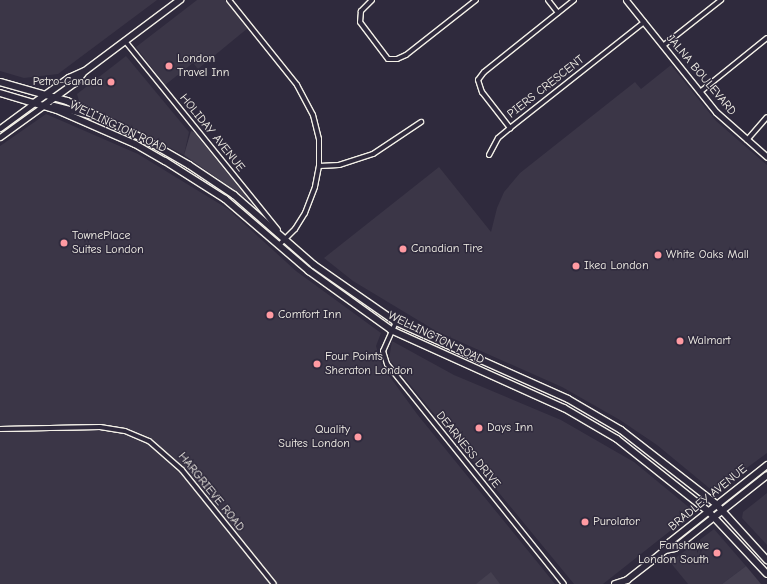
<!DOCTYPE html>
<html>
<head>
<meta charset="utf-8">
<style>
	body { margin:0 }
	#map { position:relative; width:767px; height:584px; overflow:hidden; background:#2f2a3d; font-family:"Comic Neue",sans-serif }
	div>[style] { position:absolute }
	.built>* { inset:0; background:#3b3647 }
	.green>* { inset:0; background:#454050 }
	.roads { filter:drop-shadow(1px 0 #f4f1e8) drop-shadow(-1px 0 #f4f1e8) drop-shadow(0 1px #f4f1e8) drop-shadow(0 -1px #f4f1e8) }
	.minor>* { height:4px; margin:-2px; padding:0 2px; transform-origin:2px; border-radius:2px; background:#2f2a3d }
	.tertiary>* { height:5px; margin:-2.5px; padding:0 2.5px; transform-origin:2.5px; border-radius:2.5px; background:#2f2a3d }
	.secondary>* { height:6px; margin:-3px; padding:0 3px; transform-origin:3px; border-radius:3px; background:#2f2a3d }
	.dots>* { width:11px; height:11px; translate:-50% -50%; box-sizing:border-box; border:2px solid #2f2a3d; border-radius:50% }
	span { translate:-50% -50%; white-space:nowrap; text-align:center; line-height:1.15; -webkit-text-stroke:3px #2f2a3d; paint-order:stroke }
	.poi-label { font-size:12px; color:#f4f1e8 }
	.left { translate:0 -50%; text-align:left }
	.right { translate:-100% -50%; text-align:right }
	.street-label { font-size:12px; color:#f4f1e8 }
</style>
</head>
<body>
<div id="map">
	<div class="built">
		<div style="clip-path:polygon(0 0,157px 0,58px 74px,24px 78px,0 71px)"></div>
		<div style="clip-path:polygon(197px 0,225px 0,248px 28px,198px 69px,193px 63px,165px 85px,136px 47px)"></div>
		<div style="clip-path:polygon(126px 56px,189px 132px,184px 155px,79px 101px,77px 94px)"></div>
		<div style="clip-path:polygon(671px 65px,716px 121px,767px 165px,767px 453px,714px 492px,657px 445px,620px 420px,562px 387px,436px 331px,353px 281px,324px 258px,439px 167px,491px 232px,497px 208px,504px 192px,520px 173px,635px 82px,641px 89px)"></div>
		<div style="clip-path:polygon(46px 114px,138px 154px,228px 209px,296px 271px,381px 333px,376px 346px,382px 366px,417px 414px,555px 584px,0 584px,0 146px)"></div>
		<div style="clip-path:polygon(392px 341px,454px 375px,561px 420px,634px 462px,691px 509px,689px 516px,603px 584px,574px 584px,389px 359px)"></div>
		<div style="clip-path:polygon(767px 493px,767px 545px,742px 518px,743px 512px)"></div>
		<div style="clip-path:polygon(714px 529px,746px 566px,722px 584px,688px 584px,670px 562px)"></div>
	</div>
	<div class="green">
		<div style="clip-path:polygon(191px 131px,194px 132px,250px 201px,184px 155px)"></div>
		<div style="clip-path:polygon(746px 566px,761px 584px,722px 584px)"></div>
		<div style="clip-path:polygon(491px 572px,500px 584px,476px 584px)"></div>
	</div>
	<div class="roads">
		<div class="minor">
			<div style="left:229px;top:0;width:109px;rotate:51.3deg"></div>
			<div style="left:297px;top:85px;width:34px;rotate:62deg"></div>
			<div style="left:313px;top:115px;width:25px;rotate:76deg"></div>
			<div style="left:319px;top:139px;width:27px;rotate:90deg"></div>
			<div style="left:319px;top:166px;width:21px;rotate:101deg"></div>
			<div style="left:315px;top:187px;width:28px;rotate:111deg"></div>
			<div style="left:305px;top:213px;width:19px;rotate:122deg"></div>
			<div style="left:295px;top:229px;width:23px;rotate:135deg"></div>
			<div style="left:372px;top:0;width:16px;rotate:135deg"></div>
			<div style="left:361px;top:11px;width:11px;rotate:95deg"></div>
			<div style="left:360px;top:22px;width:46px;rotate:52.9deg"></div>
			<div style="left:388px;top:59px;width:9px"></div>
			<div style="left:397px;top:59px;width:10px;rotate:-24deg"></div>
			<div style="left:406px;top:55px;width:89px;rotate:-38.2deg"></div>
			<div style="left:548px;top:0;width:16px;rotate:52deg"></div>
			<div style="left:574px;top:0;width:115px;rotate:141.3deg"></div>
			<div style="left:484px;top:72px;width:10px;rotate:127deg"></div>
			<div style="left:478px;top:80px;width:13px;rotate:72deg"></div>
			<div style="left:482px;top:92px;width:46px;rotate:52.1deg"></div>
			<div style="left:510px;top:128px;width:171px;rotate:-38.3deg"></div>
			<div style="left:125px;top:41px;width:243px;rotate:51deg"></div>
			<div style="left:664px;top:45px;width:73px;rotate:-38.3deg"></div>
			<div style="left:700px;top:92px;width:86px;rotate:-38.9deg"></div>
			<div style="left:747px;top:140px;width:30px;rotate:-49deg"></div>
			<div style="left:489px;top:155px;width:19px;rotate:-62deg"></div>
			<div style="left:498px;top:138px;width:16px;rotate:-40deg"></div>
			<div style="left:319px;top:166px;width:20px;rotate:-3deg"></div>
			<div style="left:339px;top:165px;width:36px;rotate:-18deg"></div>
			<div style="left:373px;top:154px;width:58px;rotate:-33.7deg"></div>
			<div style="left:396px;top:322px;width:32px;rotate:114deg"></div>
			<div style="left:383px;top:351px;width:14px;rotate:73deg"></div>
			<div style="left:387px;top:364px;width:282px;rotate:51.2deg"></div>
			<div style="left:0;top:429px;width:100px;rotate:-1.1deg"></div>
			<div style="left:100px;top:427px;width:25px;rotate:9deg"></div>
			<div style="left:125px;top:431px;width:26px;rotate:23deg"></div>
			<div style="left:149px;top:441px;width:44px;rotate:41.3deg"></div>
			<div style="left:182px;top:470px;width:146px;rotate:51.1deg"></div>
		</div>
		<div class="tertiary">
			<div style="left:626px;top:0;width:144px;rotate:51.2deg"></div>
			<div style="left:716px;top:112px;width:68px;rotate:41.4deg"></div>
			<div style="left:0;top:128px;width:42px;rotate:-36.3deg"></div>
			<div style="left:0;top:137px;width:53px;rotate:-35.8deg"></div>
		</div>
		<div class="secondary">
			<div style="left:0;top:82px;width:70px;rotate:15.8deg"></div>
			<div style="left:67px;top:101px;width:84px;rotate:26.3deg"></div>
			<div style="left:142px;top:138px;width:54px;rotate:29.9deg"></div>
			<div style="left:189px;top:165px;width:54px;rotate:33.7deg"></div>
			<div style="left:234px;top:195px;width:106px;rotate:41.2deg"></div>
			<div style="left:314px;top:265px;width:100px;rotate:34.8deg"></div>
			<div style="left:396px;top:322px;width:188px;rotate:24.1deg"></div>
			<div style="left:568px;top:399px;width:61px;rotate:30.3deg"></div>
			<div style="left:621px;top:430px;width:120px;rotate:37.9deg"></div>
			<div style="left:716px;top:504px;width:76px;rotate:47.7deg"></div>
			<div style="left:0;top:93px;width:59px;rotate:16.6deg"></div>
			<div style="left:57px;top:110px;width:85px;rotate:23.6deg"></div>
			<div style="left:135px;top:144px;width:34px;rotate:30deg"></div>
			<div style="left:165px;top:161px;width:71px;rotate:32.3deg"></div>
			<div style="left:225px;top:199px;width:111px;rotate:40.6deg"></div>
			<div style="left:309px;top:271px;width:101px;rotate:35.7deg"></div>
			<div style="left:391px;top:330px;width:190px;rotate:24.3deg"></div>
			<div style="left:564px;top:408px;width:61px;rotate:30.3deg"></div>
			<div style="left:617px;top:439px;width:116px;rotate:38.4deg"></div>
			<div style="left:708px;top:511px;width:86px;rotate:46.9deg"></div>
			<div style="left:34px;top:103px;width:43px;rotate:-35.5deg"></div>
			<div style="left:69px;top:78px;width:17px;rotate:-24deg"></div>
			<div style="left:85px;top:71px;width:119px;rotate:-36.8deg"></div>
			<div style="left:43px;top:106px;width:39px;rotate:-36deg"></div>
			<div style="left:75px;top:83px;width:13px;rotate:-51deg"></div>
			<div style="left:54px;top:106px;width:40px;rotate:14.4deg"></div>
			<div style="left:665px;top:550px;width:10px;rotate:-11deg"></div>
			<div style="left:675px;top:548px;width:117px;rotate:-38.4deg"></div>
			<div style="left:615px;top:584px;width:13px;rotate:-18deg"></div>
			<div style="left:627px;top:580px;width:34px;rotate:-38deg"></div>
			<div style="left:654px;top:559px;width:14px;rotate:-39deg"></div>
			<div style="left:665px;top:550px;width:9px;rotate:-58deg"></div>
			<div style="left:670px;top:542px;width:124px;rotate:-38.4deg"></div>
		</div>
	</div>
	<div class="dots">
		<div style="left:169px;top:66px;background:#ff9aa2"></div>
		<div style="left:111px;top:82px;background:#ff9aa2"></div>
		<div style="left:64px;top:243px;background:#ff9aa2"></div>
		<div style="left:403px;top:249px;background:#ff9aa2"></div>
		<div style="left:658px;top:255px;background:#ff9aa2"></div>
		<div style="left:576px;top:266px;background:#ff9aa2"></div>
		<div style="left:270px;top:315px;background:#ff9aa2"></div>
		<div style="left:680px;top:341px;background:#ff9aa2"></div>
		<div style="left:317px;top:364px;background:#ff9aa2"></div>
		<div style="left:479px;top:428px;background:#ff9aa2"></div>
		<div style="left:358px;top:437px;background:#ff9aa2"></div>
		<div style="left:585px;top:522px;background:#ff9aa2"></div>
		<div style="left:717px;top:553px;background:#ff9aa2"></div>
	</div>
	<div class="poi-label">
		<span class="left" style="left:177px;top:66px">London<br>Travel Inn</span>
		<span class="right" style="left:103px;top:82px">Petro-Canada</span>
		<span class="left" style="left:72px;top:243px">TownePlace<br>Suites London</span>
		<span class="left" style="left:411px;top:249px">Canadian Tire</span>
		<span class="left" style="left:666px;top:255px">White Oaks Mall</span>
		<span class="left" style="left:584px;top:266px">Ikea London</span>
		<span class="left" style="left:278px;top:315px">Comfort Inn</span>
		<span class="left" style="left:688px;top:341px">Walmart</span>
		<span class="left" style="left:325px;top:364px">Four Points<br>Sheraton London</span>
		<span class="left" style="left:487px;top:428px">Days Inn</span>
		<span class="right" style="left:350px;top:437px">Quality<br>Suites London</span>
		<span class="left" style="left:593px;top:522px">Purolator</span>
		<span class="right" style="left:709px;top:553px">Fanshawe<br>London South</span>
	</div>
	<div class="street-label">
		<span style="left:701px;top:75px;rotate:50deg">JALNA BOULEVARD</span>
		<span style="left:546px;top:87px;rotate:-38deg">PIERS CRESCENT</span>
		<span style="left:118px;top:127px;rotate:25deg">WELLINGTON ROAD</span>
		<span style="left:212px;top:133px;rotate:51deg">HOLIDAY AVENUE</span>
		<span style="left:436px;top:338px;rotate:26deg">WELLINGTON ROAD</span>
		<span style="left:468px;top:450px;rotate:51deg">DEARNESS DRIVE</span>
		<span style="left:211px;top:492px;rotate:51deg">HARGRIEVE ROAD</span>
		<span style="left:708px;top:498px;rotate:-39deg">BRADLEY AVENUE</span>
	</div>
</div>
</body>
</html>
